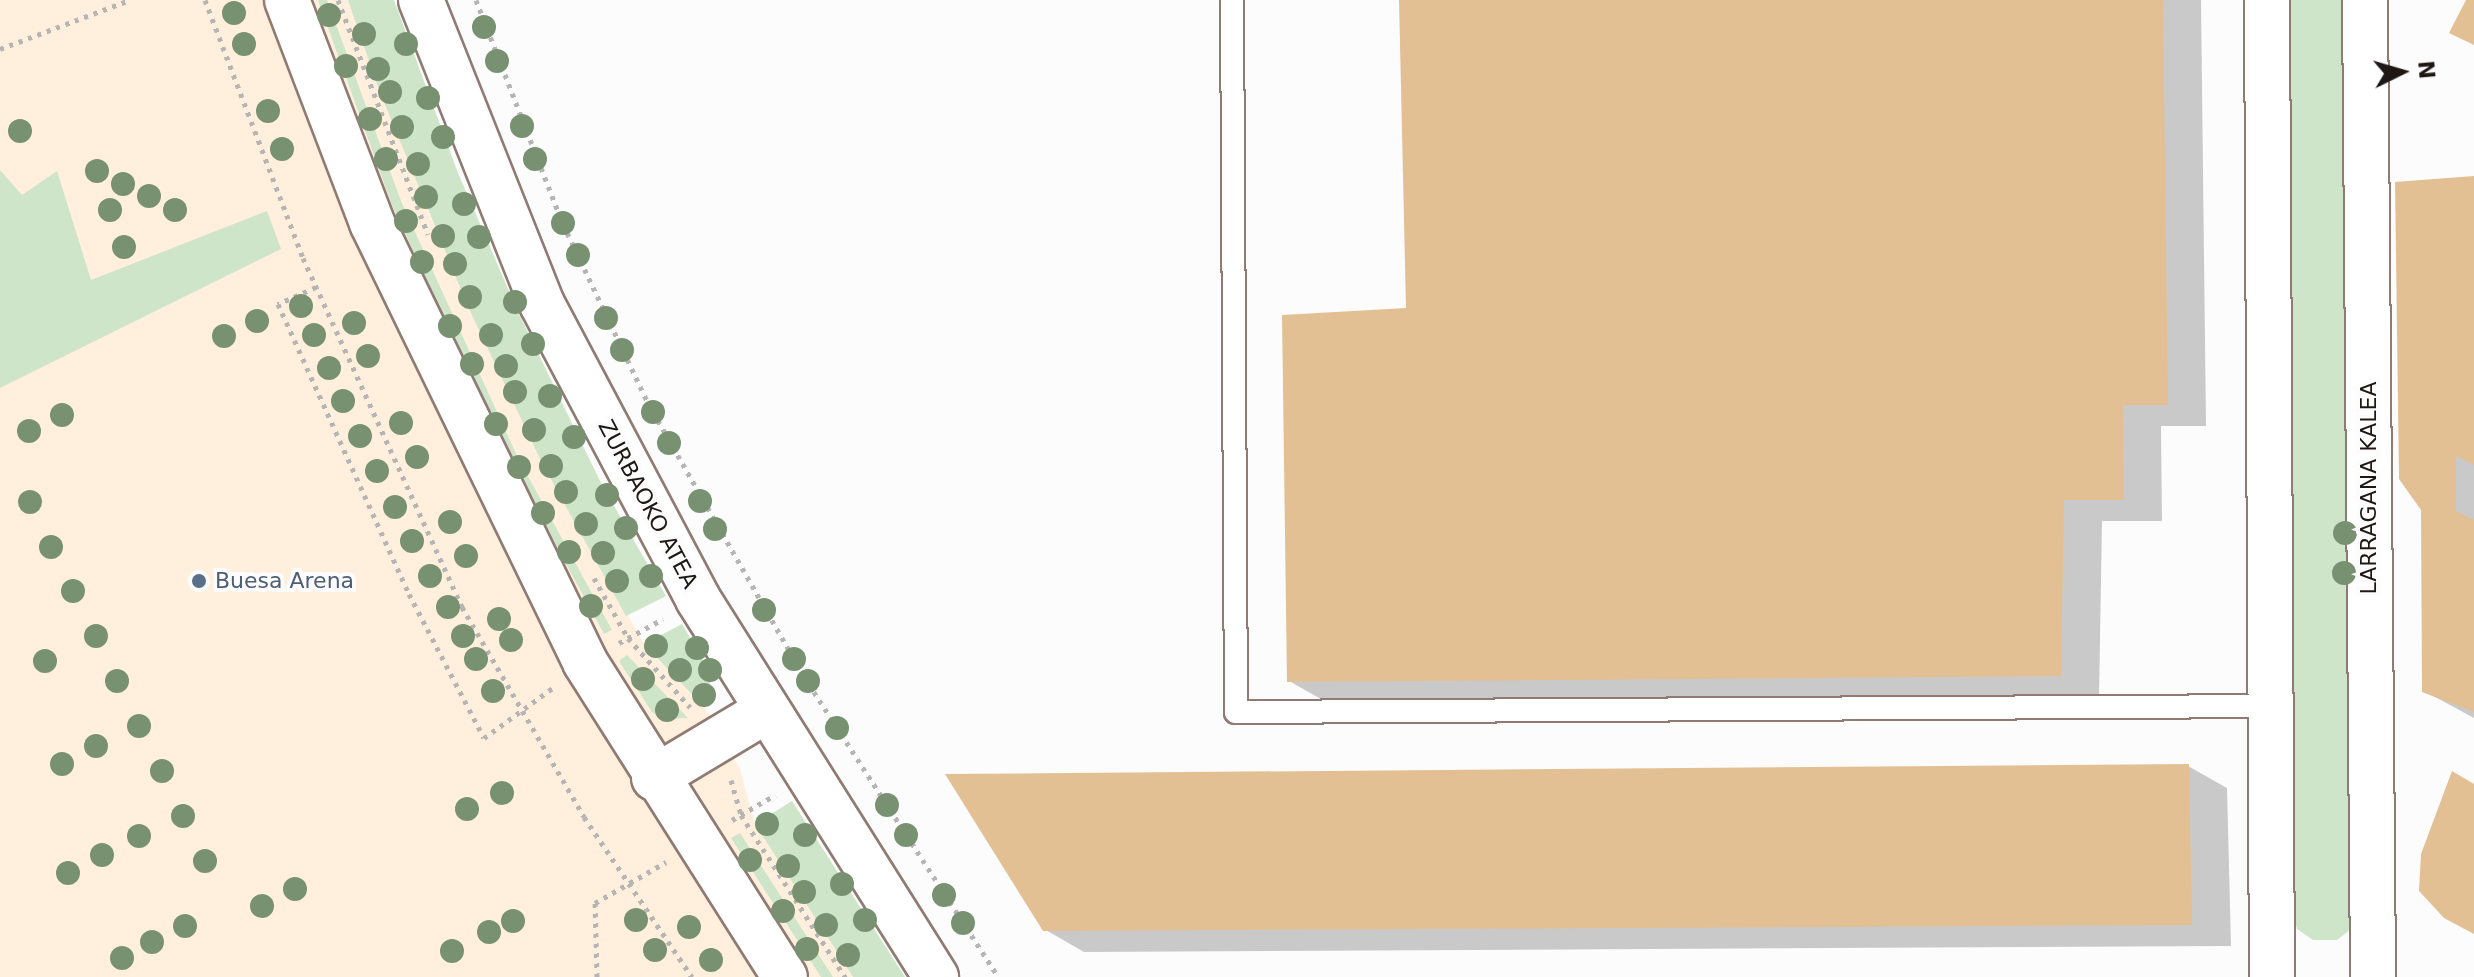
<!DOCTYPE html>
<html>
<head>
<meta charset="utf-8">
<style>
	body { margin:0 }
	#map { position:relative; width:2474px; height:977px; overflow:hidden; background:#fcfcfc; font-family:"DejaVu Sans",sans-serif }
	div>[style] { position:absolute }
	.commercial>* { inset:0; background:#ffefdc }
	.green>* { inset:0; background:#cee5c9 }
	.shadow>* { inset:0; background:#0003 }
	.building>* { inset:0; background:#e2c093 }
	.path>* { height:5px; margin-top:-2.5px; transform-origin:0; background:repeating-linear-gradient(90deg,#b7b5b4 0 4px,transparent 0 10px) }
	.roads { filter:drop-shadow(2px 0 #907b73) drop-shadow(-2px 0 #907b73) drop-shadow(0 2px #907b73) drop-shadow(0 -2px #907b73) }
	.lane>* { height:22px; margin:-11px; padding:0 11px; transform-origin:11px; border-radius:11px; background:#fff }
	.street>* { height:44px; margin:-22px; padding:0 22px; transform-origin:22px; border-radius:22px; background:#fff }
	.secondary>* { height:44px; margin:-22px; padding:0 22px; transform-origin:22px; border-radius:22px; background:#fff }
	.trees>* { width:24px; height:24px; margin:-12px; border-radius:50%; background:#789271 }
	.dots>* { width:22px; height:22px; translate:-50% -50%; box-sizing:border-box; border:4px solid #fcfcfc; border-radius:50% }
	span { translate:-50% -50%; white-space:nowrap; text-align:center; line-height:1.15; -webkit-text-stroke:8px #fcfcfc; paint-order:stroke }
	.street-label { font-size:22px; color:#1f1714 }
	.service-label { font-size:22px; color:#4e5e75 }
	.left { translate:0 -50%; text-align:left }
	.north { position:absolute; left:2362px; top:32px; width:80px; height:80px; -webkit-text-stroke:6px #fcfcfc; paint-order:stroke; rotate:85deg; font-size:22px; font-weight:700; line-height:32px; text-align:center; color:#1f1714 }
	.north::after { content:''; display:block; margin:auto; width:28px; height:36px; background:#1f1714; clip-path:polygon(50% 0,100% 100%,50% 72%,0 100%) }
</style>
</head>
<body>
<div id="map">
	<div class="commercial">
		<div style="clip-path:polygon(0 0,348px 0,432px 221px,542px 463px,644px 644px,704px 707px,740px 769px,755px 824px,853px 977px,0 977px)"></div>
	</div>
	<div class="green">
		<div style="clip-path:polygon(318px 0,327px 0,401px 201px,518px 458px,612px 630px,604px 634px,511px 462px,392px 205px)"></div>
		<div style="clip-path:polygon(348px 0,394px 0,458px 173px,519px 314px,603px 487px,666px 596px,626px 616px,542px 463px,469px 309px,379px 90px)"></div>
		<div style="clip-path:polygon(2282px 0,2347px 0,2354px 927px,2337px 940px,2313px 940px,2297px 929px,2291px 908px)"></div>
		<div style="clip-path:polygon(0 170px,22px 195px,57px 171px,91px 280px,267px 211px,281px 249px,0 388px)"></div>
		<div style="clip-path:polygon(682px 624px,712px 676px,704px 707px,644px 644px)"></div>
		<div style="clip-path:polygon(627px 655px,688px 718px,663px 719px,652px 712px,619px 661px)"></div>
		<div style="clip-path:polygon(792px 801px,905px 977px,853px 977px,755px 824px)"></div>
		<div style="clip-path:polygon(740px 833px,833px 977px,821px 977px,731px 838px)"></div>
	</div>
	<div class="shadow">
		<div style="clip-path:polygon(1401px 0,2201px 0,2206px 426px,2161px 426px,2162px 521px,2102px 521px,2099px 698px,1328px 703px,1289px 681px,1408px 309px)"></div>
		<div style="clip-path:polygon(2474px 177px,2474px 718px,2424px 691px)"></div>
		<div style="clip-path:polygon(2188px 766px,2227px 788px,2231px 946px,1084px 952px,1044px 929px)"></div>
	</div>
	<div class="building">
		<div style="clip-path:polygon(1399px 0,2163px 0,2168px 405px,2123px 405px,2124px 500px,2064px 500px,2061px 676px,1287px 682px,1282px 315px,1406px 308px)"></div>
		<div style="clip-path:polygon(2466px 0,2474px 0,2474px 45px,2449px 33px)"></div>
		<div style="clip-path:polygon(2474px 176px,2474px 465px,2456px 456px,2456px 511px,2474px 520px,2474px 712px,2422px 692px,2421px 510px,2399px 479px,2395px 182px)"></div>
		<div style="clip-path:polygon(2189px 764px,2192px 925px,1043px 931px,945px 774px)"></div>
		<div style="clip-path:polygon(2452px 771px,2474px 784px,2474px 934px,2444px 918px,2419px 891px,2421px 854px)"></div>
	</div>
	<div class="path">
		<div style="left:205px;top:0;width:276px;rotate:69.2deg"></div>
		<div style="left:303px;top:258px;width:384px;rotate:65.5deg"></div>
		<div style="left:462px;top:607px;width:243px;rotate:59.8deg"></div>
		<div style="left:584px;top:817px;width:193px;rotate:56deg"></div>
		<div style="left:338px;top:0;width:251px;rotate:69deg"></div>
		<div style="left:476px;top:0;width:240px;rotate:68.8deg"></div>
		<div style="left:563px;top:224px;width:198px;rotate:64.6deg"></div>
		<div style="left:648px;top:403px;width:313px;rotate:60.3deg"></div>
		<div style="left:803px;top:675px;width:359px;rotate:57.1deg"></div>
		<div style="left:0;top:49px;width:139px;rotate:-20.7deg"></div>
		<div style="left:316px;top:287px;width:42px;rotate:155.9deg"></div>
		<div style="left:278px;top:304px;width:318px;rotate:65.7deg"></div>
		<div style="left:409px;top:594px;width:162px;rotate:62.5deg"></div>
		<div style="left:484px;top:738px;width:87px;rotate:-36.1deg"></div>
		<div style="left:594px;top:578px;width:69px;rotate:60.5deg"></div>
		<div style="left:628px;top:638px;width:93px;rotate:48.1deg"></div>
		<div style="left:619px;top:643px;width:50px;rotate:-28.6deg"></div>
		<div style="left:731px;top:780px;width:36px;rotate:74deg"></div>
		<div style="left:741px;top:815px;width:193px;rotate:57.3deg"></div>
		<div style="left:732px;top:820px;width:50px;rotate:-30.2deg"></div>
		<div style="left:597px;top:977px;width:74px;rotate:-91.5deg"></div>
		<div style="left:595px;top:903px;width:82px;rotate:-30deg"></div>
	</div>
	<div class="roads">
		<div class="lane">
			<div style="left:1232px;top:0;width:712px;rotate:89.68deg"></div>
			<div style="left:1236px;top:712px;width:1036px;rotate:-0.33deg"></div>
		</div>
		<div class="street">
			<div style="left:2267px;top:0;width:977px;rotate:89.71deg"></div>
			<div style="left:2365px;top:0;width:977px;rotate:89.53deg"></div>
		</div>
		<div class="secondary">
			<div style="left:287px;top:0;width:239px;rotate:69.1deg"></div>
			<div style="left:372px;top:223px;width:488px;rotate:64.1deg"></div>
			<div style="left:585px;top:662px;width:373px;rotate:57.6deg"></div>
			<div style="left:421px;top:0;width:327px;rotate:68.3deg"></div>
			<div style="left:542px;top:304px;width:334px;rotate:62.1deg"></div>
			<div style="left:698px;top:599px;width:447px;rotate:57.8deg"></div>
			<div style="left:654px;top:778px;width:131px;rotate:-30.9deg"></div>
		</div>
	</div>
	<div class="trees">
		<div style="left:234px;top:13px"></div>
		<div style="left:329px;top:15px"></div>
		<div style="left:484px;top:27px"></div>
		<div style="left:364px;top:34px"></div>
		<div style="left:244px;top:44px"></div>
		<div style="left:406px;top:44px"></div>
		<div style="left:497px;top:61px"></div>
		<div style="left:346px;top:66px"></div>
		<div style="left:378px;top:69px"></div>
		<div style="left:390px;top:92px"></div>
		<div style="left:428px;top:98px"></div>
		<div style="left:268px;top:111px"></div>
		<div style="left:370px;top:119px"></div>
		<div style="left:522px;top:126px"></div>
		<div style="left:402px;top:127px"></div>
		<div style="left:20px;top:131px"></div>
		<div style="left:443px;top:137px"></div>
		<div style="left:282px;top:149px"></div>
		<div style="left:386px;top:159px"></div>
		<div style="left:535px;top:159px"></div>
		<div style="left:418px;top:164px"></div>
		<div style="left:97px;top:171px"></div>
		<div style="left:123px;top:184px"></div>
		<div style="left:149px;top:196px"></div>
		<div style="left:426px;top:197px"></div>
		<div style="left:464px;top:204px"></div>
		<div style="left:110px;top:210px"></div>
		<div style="left:175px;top:210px"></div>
		<div style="left:406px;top:221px"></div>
		<div style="left:563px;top:223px"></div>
		<div style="left:443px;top:236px"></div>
		<div style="left:479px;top:237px"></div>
		<div style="left:124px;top:247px"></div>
		<div style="left:578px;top:255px"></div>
		<div style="left:422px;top:262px"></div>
		<div style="left:455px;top:264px"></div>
		<div style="left:470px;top:297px"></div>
		<div style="left:515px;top:302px"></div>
		<div style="left:301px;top:306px"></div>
		<div style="left:606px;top:318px"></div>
		<div style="left:257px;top:321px"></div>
		<div style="left:354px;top:323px"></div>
		<div style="left:450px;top:326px"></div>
		<div style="left:314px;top:335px"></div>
		<div style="left:491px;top:335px"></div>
		<div style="left:224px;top:336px"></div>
		<div style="left:533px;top:344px"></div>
		<div style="left:622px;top:350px"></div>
		<div style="left:368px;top:356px"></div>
		<div style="left:472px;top:364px"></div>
		<div style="left:506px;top:366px"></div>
		<div style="left:329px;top:368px"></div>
		<div style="left:515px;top:392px"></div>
		<div style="left:550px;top:396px"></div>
		<div style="left:343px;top:401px"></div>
		<div style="left:653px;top:412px"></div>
		<div style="left:62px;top:415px"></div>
		<div style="left:401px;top:423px"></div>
		<div style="left:496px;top:424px"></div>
		<div style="left:534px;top:430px"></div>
		<div style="left:29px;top:431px"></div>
		<div style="left:360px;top:436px"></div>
		<div style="left:574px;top:437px"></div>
		<div style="left:669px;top:443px"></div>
		<div style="left:417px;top:457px"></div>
		<div style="left:551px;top:466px"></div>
		<div style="left:519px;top:467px"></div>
		<div style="left:377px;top:471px"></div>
		<div style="left:566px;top:492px"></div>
		<div style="left:607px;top:495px"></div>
		<div style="left:700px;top:501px"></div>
		<div style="left:30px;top:502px"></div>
		<div style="left:395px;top:507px"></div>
		<div style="left:543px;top:513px"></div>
		<div style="left:450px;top:522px"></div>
		<div style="left:586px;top:524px"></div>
		<div style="left:626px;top:528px"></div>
		<div style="left:715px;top:529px"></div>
		<div style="left:2345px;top:533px"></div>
		<div style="left:412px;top:541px"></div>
		<div style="left:51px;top:547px"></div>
		<div style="left:569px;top:552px"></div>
		<div style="left:603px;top:553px"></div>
		<div style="left:466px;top:556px"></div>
		<div style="left:2344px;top:573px"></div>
		<div style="left:430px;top:576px"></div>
		<div style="left:651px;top:576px"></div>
		<div style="left:617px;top:581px"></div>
		<div style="left:73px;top:591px"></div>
		<div style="left:591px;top:606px"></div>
		<div style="left:448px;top:607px"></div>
		<div style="left:764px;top:610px"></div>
		<div style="left:499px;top:619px"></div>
		<div style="left:96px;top:636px"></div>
		<div style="left:463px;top:636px"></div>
		<div style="left:511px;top:640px"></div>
		<div style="left:656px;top:646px"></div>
		<div style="left:697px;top:648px"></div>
		<div style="left:476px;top:659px"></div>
		<div style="left:794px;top:659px"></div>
		<div style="left:45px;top:661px"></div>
		<div style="left:680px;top:670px"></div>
		<div style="left:710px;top:670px"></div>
		<div style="left:643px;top:679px"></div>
		<div style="left:117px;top:681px"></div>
		<div style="left:808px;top:681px"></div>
		<div style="left:493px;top:691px"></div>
		<div style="left:704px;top:695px"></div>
		<div style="left:667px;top:710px"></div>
		<div style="left:139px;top:726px"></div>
		<div style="left:837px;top:728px"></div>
		<div style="left:96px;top:746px"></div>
		<div style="left:62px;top:764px"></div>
		<div style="left:162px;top:771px"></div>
		<div style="left:502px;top:793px"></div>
		<div style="left:887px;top:805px"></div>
		<div style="left:467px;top:809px"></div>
		<div style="left:183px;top:816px"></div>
		<div style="left:767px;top:824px"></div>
		<div style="left:805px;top:835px"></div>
		<div style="left:906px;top:835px"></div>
		<div style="left:139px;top:836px"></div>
		<div style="left:102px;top:855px"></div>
		<div style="left:750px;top:860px"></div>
		<div style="left:205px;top:861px"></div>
		<div style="left:788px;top:866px"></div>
		<div style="left:68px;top:873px"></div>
		<div style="left:842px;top:884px"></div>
		<div style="left:295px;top:889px"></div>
		<div style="left:804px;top:892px"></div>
		<div style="left:944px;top:895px"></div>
		<div style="left:262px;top:906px"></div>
		<div style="left:783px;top:911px"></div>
		<div style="left:636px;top:920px"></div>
		<div style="left:865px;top:920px"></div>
		<div style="left:513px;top:921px"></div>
		<div style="left:963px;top:923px"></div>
		<div style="left:826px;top:925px"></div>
		<div style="left:185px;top:926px"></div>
		<div style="left:689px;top:927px"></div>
		<div style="left:489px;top:932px"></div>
		<div style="left:152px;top:942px"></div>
		<div style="left:807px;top:949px"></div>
		<div style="left:655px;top:950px"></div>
		<div style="left:452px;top:951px"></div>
		<div style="left:848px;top:955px"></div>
		<div style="left:122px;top:958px"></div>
		<div style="left:711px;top:960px"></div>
	</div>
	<div class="dots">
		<div style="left:199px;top:581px;background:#5c6f8a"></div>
	</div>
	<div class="street-label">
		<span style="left:2369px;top:488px;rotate:-90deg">LARRAGANA KALEA</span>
		<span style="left:648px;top:504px;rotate:62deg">ZURBAOKO ATEA</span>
	</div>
	<div class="service-label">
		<span class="left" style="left:215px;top:581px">Buesa Arena</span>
	</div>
	<div class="north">N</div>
</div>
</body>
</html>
